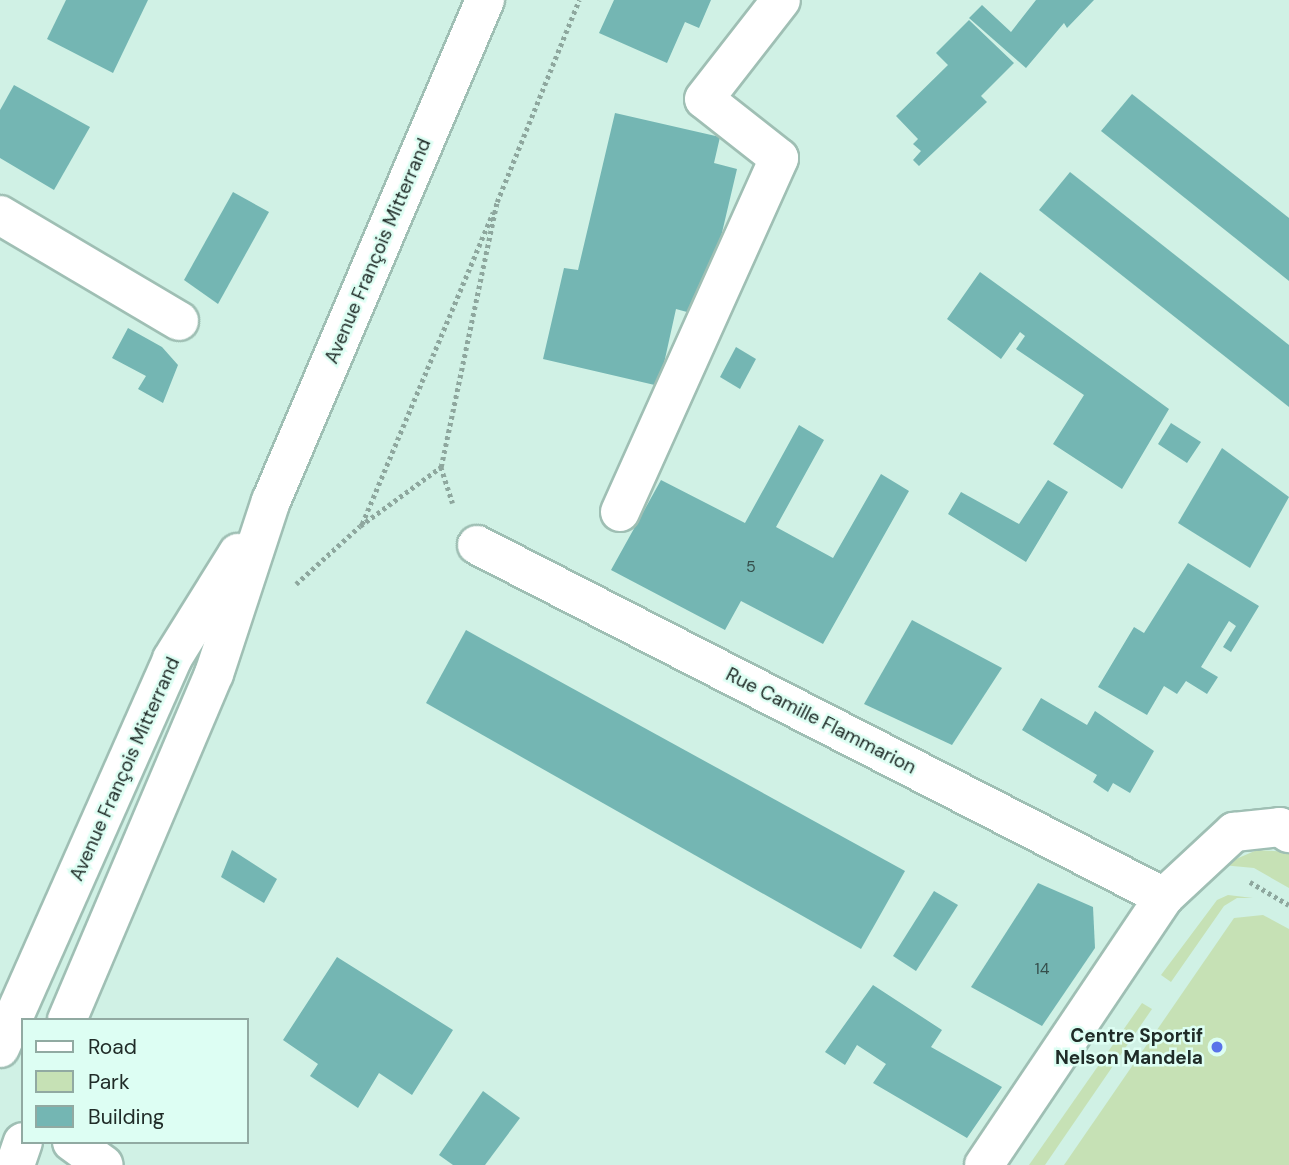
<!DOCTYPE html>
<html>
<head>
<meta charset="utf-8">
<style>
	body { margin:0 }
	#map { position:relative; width:1289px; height:1165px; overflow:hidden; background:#d0f1e5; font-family:"DM Sans",sans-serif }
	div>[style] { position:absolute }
	.green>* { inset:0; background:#c6e1b5 }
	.building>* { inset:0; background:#74b6b3 }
	.path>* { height:4.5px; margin-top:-2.25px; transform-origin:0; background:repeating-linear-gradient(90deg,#8ea79e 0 3.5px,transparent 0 7px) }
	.roads { filter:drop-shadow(2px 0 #9fbfb4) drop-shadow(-2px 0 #9fbfb4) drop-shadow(0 2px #9fbfb4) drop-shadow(0 -2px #9fbfb4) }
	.minor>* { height:38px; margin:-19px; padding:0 19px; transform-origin:19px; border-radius:19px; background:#fff }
	.major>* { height:38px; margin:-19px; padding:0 19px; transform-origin:19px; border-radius:19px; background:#fff }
	.dots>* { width:19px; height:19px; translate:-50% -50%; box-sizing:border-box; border:4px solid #ddfef3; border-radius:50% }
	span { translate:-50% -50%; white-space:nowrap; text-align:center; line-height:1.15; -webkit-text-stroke:5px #ddfef3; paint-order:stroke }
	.number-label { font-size:16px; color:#354e4b }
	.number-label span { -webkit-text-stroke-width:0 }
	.street-label { font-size:19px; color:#202c28 }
	.poi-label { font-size:19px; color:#202c28; font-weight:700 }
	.right { translate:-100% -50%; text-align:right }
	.legend { position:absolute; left:21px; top:1018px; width:228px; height:126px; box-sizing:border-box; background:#ddfef3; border:2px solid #91aaa2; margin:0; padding:9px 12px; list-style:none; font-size:21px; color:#202c28 }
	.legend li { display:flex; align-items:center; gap:14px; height:35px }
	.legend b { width:35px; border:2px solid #91aaa2 }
</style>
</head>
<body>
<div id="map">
	<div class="green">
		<div style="clip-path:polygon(1257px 850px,1289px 852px,1289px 888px,1254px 868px,1222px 865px)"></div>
		<div style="clip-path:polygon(1228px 895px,1253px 898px,1237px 898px,1224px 906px,1171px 982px,1161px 975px,1217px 900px)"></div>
		<div style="clip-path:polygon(1263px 915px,1289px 929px,1289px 1165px,1064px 1165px,1234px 918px)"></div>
		<div style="clip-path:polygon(1142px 1003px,1152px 1009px,1045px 1165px,1029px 1165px)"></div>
	</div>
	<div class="building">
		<div style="clip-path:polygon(66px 0,148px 0,113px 73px,47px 39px)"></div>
		<div style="clip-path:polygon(614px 0,711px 0,699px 28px,685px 22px,667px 63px,599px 33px)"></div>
		<div style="clip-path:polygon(1036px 0,1094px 0,1067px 28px,1064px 23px,1026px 68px,969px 18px,982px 5px,1011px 32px)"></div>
		<div style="clip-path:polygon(969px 20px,1014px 63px,981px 96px,987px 102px,919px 166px,913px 160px,921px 151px,913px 144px,918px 139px,896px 116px,948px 65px,936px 53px)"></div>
		<div style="clip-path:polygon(14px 85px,90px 127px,54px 190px,0 158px,0 110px)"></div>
		<div style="clip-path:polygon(1132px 94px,1289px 218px,1289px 281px,1101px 131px)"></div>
		<div style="clip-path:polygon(615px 113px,720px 137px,714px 163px,737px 169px,712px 275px,705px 273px,697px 305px,687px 312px,676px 309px,659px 386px,543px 359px,564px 268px,578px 270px)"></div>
		<div style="clip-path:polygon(1070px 172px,1289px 345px,1289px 407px,1039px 210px)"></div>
		<div style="clip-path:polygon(233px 192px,269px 212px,218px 304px,184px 280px)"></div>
		<div style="clip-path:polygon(980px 272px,1169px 409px,1122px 489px,1053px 444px,1084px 395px,1016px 349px,1025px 336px,1020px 332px,1001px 359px,947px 319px)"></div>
		<div style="clip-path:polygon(128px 328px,162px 347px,178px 365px,163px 403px,138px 389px,146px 376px,112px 358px)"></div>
		<div style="clip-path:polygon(736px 347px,756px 359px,740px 389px,720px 377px)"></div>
		<div style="clip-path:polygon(1171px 423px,1201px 442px,1187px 463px,1158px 444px)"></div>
		<div style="clip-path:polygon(799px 425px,824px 440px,776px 527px,833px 558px,881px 474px,909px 491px,823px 644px,741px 601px,725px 630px,611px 570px,661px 480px,745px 523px)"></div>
		<div style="clip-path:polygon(1222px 448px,1289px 497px,1250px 568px,1178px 523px)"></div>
		<div style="clip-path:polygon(1048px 480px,1068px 492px,1026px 562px,948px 514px,961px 492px,1019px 524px)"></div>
		<div style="clip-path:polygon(1188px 563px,1259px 606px,1231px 652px,1223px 647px,1236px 626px,1229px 621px,1201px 667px,1218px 677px,1207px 694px,1186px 681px,1177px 694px,1164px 686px,1147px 715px,1098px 687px,1134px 627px,1144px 633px)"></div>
		<div style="clip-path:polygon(912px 620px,1002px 668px,952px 745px,864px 704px)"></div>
		<div style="clip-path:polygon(466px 630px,905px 871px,861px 949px,426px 703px)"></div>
		<div style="clip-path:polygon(1041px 698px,1087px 725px,1095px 711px,1154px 751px,1130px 793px,1113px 783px,1108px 792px,1093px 782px,1097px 775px,1022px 730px)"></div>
		<div style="clip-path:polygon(232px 850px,277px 879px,264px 903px,221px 877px)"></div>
		<div style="clip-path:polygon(1038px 883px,1093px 907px,1095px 948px,1042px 1026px,971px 987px)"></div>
		<div style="clip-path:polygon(934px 891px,958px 905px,916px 971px,893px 956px)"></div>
		<div style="clip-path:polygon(337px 957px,453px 1030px,412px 1095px,379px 1073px,358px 1108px,310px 1076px,318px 1064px,283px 1040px)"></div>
		<div style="clip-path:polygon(873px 985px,942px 1030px,931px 1047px,1002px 1087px,967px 1138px,873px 1083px,886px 1064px,857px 1045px,845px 1065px,825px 1052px)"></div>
		<div style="clip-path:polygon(483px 1091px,520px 1118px,485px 1165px,453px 1165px,439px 1155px)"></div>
	</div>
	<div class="path">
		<div style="left:441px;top:467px;width:38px;rotate:72deg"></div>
		<div style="left:362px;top:524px;width:338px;rotate:-67.2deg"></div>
		<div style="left:296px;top:584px;width:86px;rotate:-42.2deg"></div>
		<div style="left:360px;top:526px;width:100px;rotate:-36.1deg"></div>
		<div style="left:441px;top:467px;width:271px;rotate:-78.1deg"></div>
		<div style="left:497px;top:202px;width:218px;rotate:-67.9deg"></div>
		<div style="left:1250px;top:882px;width:45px;rotate:30.5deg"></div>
	</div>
	<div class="roads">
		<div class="minor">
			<div style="left:0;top:215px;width:208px;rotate:30.6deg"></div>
			<div style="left:620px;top:512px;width:388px;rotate:-65.8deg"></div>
			<div style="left:779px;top:158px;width:95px;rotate:-141.8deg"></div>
			<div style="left:704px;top:99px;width:125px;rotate:-52.1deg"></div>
			<div style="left:477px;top:545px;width:772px;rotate:27.13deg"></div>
			<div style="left:72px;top:1142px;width:39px;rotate:36deg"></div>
			<div style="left:984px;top:1165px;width:323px;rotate:-56.1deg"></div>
			<div style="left:1164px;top:897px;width:96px;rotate:-42.9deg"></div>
			<div style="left:1234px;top:832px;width:46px;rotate:-6.2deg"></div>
			<div style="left:1280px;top:827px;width:11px;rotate:34deg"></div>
		</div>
		<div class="major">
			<div style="left:67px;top:1020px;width:376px;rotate:-67deg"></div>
			<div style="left:214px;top:674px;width:182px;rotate:-71.8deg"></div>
			<div style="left:271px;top:501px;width:545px;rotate:-66.87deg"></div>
			<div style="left:0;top:1048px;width:425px;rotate:-66.1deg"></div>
			<div style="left:172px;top:659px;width:125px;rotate:-58.1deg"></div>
			<div style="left:15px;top:1165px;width:24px;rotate:-71deg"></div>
		</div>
	</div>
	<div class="dots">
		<div style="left:1217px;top:1047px;background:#5973e9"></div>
	</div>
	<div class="number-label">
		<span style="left:751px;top:567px">5</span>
		<span style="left:1042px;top:969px">14</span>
	</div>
	<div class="street-label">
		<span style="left:378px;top:251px;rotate:-67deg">Avenue François Mitterrand</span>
		<span style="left:821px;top:721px;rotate:27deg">Rue Camille Flammarion</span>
		<span style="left:125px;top:769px;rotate:-66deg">Avenue François Mitterrand</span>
	</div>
	<div class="poi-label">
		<span class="right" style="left:1203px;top:1047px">Centre Sportif<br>Nelson Mandela</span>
	</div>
	<ul class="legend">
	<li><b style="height:9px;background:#fff"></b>Road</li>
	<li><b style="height:19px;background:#c6e1b5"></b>Park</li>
	<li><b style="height:19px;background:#74b6b3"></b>Building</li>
	</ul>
</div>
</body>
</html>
